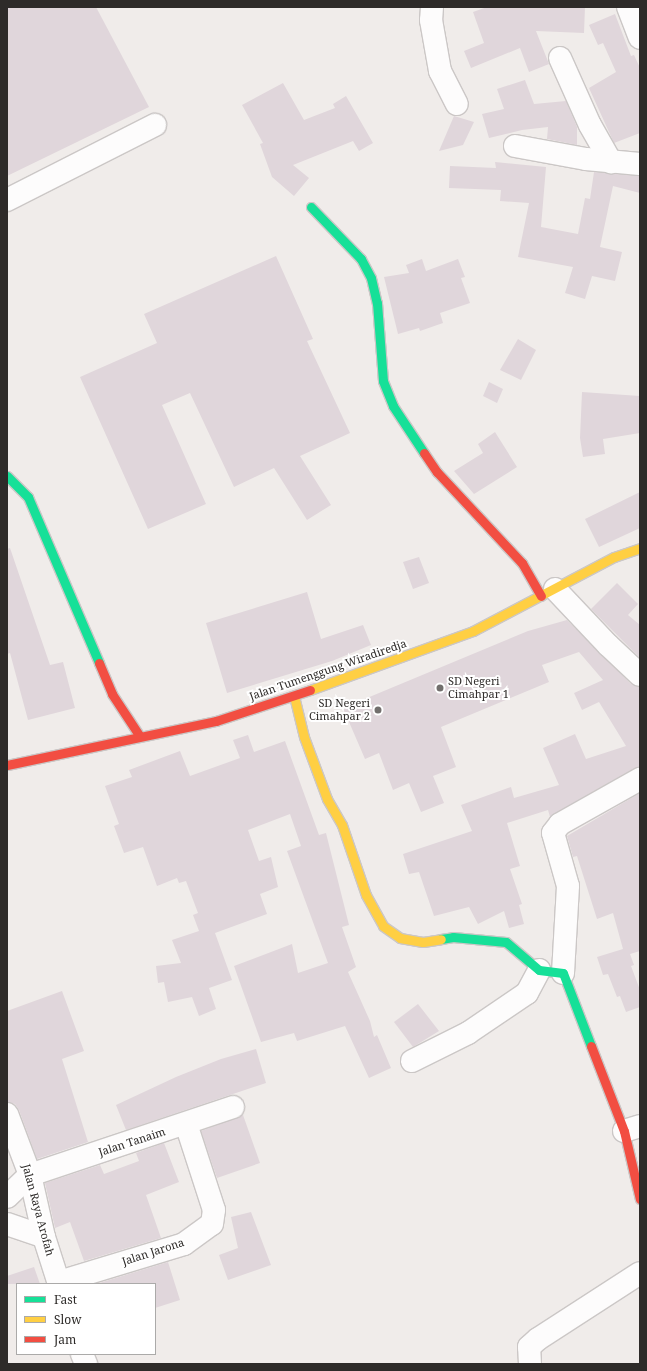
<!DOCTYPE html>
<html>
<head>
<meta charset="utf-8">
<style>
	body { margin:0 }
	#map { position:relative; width:647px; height:1371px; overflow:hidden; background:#f0ecea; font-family:"Noto Serif",serif }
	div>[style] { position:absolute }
	.building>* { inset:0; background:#e0d6db }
	.roads { filter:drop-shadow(1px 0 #cbc7c6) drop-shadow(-1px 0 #cbc7c6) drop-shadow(0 1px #cbc7c6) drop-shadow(0 -1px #cbc7c6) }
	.street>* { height:22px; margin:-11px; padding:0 11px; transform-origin:11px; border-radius:11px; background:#fdfcfc }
	.fast>* { height:9px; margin:-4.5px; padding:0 4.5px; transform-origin:4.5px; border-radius:4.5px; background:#16e098 }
	.slow>* { height:9px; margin:-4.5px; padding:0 4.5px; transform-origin:4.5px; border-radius:4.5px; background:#ffcf43 }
	.jam>* { height:9px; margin:-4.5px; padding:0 4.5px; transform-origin:4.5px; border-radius:4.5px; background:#f24e42 }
	.dots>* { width:11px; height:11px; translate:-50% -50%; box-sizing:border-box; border:2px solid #fff; border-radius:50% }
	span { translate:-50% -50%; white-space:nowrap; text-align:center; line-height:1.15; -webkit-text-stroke:4px #fff; paint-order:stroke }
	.street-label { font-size:11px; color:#2e2b29 }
	.poi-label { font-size:11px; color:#2e2b29 }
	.left { translate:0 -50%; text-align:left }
	.right { translate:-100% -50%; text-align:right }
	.frame { position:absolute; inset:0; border:8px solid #2e2b29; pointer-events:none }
	.legend { position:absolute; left:16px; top:1283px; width:140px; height:72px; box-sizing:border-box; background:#fff; border:1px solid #abaaa9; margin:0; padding:5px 7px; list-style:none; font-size:12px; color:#2e2b29 }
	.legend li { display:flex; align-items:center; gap:8px; height:20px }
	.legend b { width:20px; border:1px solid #abaaa9 }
</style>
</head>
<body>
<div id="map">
	<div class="building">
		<div style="clip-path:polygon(7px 7px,96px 7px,149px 107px,7px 176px)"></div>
		<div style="clip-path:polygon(487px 7px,585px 7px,584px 33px,536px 31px,549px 64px,529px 72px,520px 48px,471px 68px,464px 51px,484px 43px,473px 12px)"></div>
		<div style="clip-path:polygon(615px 14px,631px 56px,634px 55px,640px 68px,640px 133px,614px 143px,589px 88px,616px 72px,603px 43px,598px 45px,589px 25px)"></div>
		<div style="clip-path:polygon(525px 80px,534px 104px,566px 101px,577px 127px,577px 145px,547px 139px,548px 127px,522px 130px,489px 138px,482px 114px,504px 109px,497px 89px)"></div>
		<div style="clip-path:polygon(283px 83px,304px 120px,335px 108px,333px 104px,346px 96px,373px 143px,359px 151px,353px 141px,293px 165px,309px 178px,294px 196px,272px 177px,260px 144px,263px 143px,242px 105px)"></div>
		<div style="clip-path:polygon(454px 116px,474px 122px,463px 145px,439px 151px)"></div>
		<div style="clip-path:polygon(495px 162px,546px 167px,541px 227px,578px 234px,585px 198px,590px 199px,594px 172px,640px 176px,640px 193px,613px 186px,600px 247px,622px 252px,615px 281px,592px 276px,585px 299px,565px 293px,573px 267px,518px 257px,529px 203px,500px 201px,501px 190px,449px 188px,450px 166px,496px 168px)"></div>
		<div style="clip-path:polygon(276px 256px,313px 339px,307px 341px,350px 433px,300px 456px,331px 505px,307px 520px,274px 468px,234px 487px,190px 393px,162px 405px,206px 504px,148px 529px,80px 377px,157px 343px,144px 314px)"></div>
		<div style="clip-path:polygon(422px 259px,426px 271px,458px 259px,465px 277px,461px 278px,470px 303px,440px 313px,443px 323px,420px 331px,419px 328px,398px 334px,384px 277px,409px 273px,406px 265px)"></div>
		<div style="clip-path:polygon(518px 339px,536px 350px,521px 380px,500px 370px)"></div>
		<div style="clip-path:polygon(489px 382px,503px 389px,497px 403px,483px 396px)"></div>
		<div style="clip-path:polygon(582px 392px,640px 396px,640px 433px,603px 439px,605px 454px,583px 457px,580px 438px)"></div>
		<div style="clip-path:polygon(495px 432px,517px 467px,474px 494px,454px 471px,483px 453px,478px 444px)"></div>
		<div style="clip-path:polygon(640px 492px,640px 528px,599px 547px,585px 519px)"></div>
		<div style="clip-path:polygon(10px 548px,50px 665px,63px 662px,75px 708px,28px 720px,10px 653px,7px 654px,7px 549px)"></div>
		<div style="clip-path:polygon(419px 557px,429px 583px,413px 589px,403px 562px)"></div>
		<div style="clip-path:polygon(617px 583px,638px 604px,628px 615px,640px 625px,640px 658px,591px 609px)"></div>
		<div style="clip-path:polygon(307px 592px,321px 639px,363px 625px,371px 645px,332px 661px,227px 693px,206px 623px)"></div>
		<div style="clip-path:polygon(567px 620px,631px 684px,640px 687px,640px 767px,550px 817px,548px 810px,507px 823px,520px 866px,510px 869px,522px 904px,519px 905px,524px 924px,509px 928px,504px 911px,478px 924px,469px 907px,434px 916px,419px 872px,409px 874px,403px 854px,472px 831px,461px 805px,511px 787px,514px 798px,559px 785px,543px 748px,575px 734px,586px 759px,626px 746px,599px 702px,582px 710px,574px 693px,603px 680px,579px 652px,542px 665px,549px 682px,441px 727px,456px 767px,433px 776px,444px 803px,421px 812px,409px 783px,393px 790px,379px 753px,365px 759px,343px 708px,528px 631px)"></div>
		<div style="clip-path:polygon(248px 735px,254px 752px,285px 741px,319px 835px,326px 833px,349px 925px,342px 927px,356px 967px,348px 972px,370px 1021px,374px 1037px,377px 1035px,391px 1068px,369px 1078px,345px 1026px,297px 1041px,294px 1033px,261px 1042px,234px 966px,292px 944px,298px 973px,328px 963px,287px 851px,301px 846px,290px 814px,248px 830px,259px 861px,271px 857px,278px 887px,260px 894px,267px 914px,215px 933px,232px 980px,209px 988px,216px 1009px,199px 1016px,192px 997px,168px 1002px,164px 982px,158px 983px,156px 966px,181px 963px,172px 940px,199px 931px,193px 915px,198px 913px,186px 881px,179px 883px,177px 878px,157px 886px,143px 847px,124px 853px,114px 826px,119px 824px,105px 786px,132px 777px,129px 770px,180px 751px,190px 776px,240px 758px,233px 740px)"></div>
		<div style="clip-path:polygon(640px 793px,640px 951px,630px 954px,634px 965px,631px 966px,640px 990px,640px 1007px,626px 1012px,620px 996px,617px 997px,608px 974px,603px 975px,597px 957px,623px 949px,613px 913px,597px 919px,577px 856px,573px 857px,567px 836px)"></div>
		<div style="clip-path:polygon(62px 991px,84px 1051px,62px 1059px,88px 1142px,37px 1159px,19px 1110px,15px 1104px,7px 1102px,7px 1011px)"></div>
		<div style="clip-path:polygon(418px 1004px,439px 1031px,413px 1047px,394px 1022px)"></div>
		<div style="clip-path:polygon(256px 1049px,266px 1083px,126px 1130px,116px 1105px,176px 1077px,221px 1059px)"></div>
		<div style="clip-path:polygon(243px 1115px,260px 1163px,217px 1178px,201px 1131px)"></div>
		<div style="clip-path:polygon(164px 1143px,179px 1182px,146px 1195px,161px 1238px,84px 1261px,70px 1222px,55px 1228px,45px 1183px,100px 1165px,104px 1174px,139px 1161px,136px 1153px)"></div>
		<div style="clip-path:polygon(251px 1212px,271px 1265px,228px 1280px,219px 1255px,238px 1248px,231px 1217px)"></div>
		<div style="clip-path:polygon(168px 1262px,180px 1300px,155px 1308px,155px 1284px,96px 1284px)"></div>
		<div style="clip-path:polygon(34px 1267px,40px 1284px,7px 1284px,7px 1276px)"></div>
	</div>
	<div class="roads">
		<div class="street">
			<div style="left:432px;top:7px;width:13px;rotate:94deg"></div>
			<div style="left:431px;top:20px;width:52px;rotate:80deg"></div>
			<div style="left:440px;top:71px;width:37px;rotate:63deg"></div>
			<div style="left:628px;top:7px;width:33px;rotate:69deg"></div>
			<div style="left:560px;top:58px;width:73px;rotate:65.9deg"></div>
			<div style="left:590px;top:125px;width:43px;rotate:60.4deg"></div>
			<div style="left:515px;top:146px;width:72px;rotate:10.4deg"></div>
			<div style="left:586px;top:159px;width:54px;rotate:5.3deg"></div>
			<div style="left:7px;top:200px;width:166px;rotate:-26.9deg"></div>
			<div style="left:555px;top:589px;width:77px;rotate:46.6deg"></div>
			<div style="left:608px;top:645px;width:44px;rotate:43.2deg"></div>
			<div style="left:563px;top:973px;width:87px;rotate:-86.7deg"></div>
			<div style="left:568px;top:886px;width:55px;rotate:-105.8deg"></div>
			<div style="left:553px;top:833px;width:11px;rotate:-52deg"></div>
			<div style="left:560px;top:824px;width:92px;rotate:-29.4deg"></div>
			<div style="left:412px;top:1061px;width:63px;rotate:-26.6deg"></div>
			<div style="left:468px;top:1033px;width:71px;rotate:-34.1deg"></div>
			<div style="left:527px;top:993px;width:26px;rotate:-62deg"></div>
			<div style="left:7px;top:1114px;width:65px;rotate:69.3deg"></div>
			<div style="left:30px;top:1175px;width:64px;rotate:77.3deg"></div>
			<div style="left:44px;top:1237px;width:49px;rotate:72.3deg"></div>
			<div style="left:624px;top:1131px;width:17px;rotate:-17deg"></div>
			<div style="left:7px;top:1197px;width:32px;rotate:-44deg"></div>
			<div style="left:30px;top:1175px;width:214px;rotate:-18.5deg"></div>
			<div style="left:7px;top:1224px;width:39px;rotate:19deg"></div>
			<div style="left:59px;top:1282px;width:131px;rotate:-16.9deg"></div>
			<div style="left:184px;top:1244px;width:34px;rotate:-36deg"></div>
			<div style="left:212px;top:1224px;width:14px;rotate:-82deg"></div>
			<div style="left:214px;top:1210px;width:90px;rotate:-108deg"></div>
			<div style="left:82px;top:1354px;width:11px;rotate:68deg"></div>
			<div style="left:530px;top:1364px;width:17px;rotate:-93deg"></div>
			<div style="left:529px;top:1347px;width:12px;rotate:-42deg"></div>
			<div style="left:538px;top:1339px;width:121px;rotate:-32.9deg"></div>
		</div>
		<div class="fast">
			<div style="left:311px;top:207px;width:72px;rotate:46.1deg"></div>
			<div style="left:361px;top:259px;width:21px;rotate:62deg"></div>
			<div style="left:371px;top:278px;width:26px;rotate:77deg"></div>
			<div style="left:377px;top:303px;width:78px;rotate:85.6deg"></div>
			<div style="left:383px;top:381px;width:27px;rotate:68deg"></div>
			<div style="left:393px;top:406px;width:56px;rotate:56.6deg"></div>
			<div style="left:7px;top:476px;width:30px;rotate:45deg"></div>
			<div style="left:28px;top:497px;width:181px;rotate:66.8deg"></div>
			<div style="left:441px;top:939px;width:12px;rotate:-9deg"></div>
			<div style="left:453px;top:937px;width:53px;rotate:5.4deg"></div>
			<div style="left:506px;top:942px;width:43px;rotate:40.3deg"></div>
			<div style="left:539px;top:970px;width:24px;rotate:7deg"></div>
			<div style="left:563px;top:973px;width:78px;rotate:69deg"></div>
		</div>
		<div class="slow">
			<div style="left:310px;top:690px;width:173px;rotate:-19.9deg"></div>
			<div style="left:473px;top:631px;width:159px;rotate:-27.7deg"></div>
			<div style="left:614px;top:557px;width:28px;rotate:-19deg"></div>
			<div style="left:294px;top:696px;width:42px;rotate:76.3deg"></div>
			<div style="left:304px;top:737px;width:66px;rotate:69.6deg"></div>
			<div style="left:327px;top:799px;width:30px;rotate:60deg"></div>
			<div style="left:342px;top:825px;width:74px;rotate:71.1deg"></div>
			<div style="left:366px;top:895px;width:35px;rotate:61deg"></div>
			<div style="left:383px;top:926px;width:21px;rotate:35deg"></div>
			<div style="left:400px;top:938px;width:23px;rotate:10deg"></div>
			<div style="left:423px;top:942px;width:18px;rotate:-9deg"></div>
		</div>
		<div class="jam">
			<div style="left:424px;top:453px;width:23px;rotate:56deg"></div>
			<div style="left:437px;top:472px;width:125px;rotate:47deg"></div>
			<div style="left:522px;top:563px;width:38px;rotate:60deg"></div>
			<div style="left:99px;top:663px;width:34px;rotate:67deg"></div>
			<div style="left:112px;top:694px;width:49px;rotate:56.6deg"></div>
			<div style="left:7px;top:765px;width:214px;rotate:-11.9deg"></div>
			<div style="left:216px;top:721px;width:99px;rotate:-18.3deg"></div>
			<div style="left:591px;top:1046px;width:91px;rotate:68.8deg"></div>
			<div style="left:624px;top:1131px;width:70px;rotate:76.8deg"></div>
		</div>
	</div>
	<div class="dots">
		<div style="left:440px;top:688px;background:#726f6d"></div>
		<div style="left:378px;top:710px;background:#726f6d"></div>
	</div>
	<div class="street-label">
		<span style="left:328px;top:670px;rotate:-19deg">Jalan Tumenggung Wiradiredja</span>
		<span style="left:132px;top:1142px;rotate:-18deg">Jalan Tanaim</span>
		<span style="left:38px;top:1210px;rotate:75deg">Jalan Raya Arofah</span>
		<span style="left:153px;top:1252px;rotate:-18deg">Jalan Jarona</span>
	</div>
	<div class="poi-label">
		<span class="left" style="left:448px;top:688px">SD Negeri<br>Cimahpar 1</span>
		<span class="right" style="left:370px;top:710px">SD Negeri<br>Cimahpar 2</span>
	</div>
	<div class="frame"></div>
	<ul class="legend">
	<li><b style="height:5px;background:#16e098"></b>Fast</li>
	<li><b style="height:5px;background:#ffcf43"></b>Slow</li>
	<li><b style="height:5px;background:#f24e42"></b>Jam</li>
	</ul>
</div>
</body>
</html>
